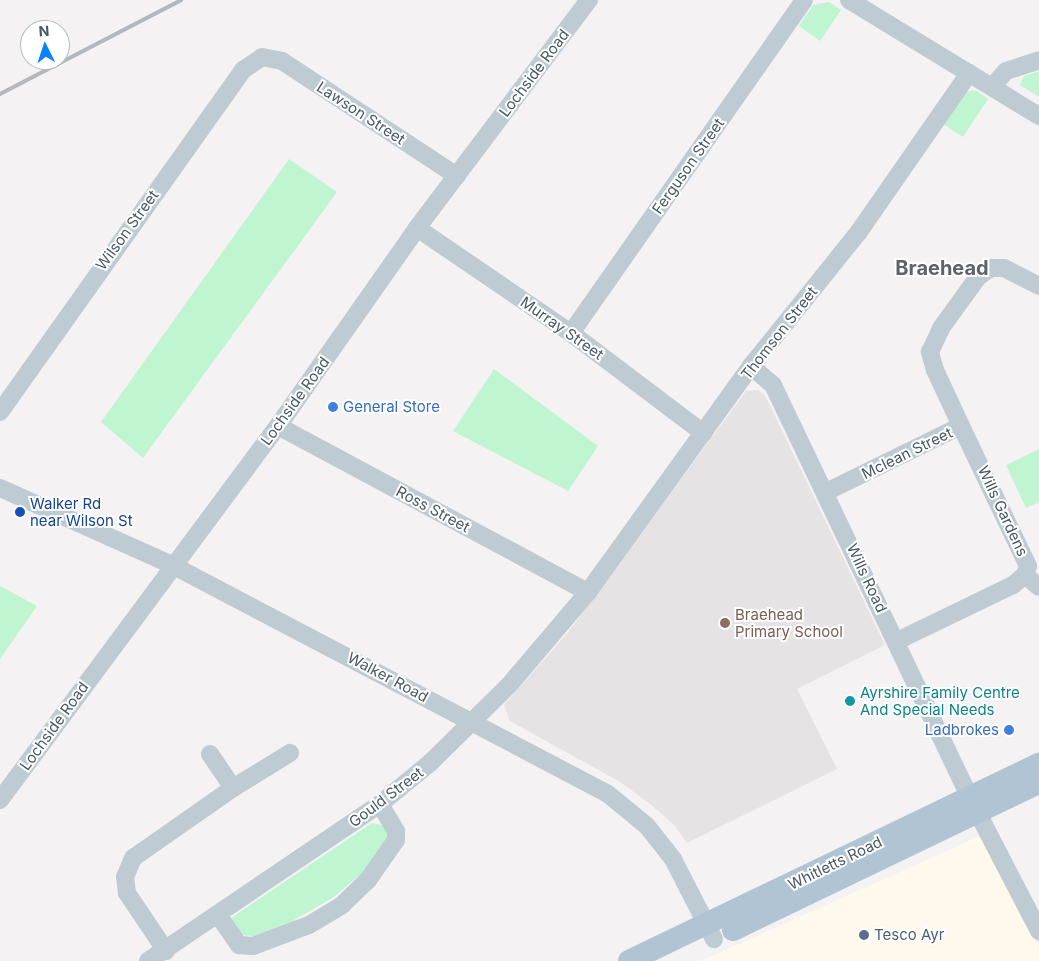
<!DOCTYPE html>
<html>
<head>
<meta charset="utf-8">
<style>
	body { margin:0 }
	#map { position:relative; width:1039px; height:961px; overflow:hidden; background:#f5f2f3; font-family:Inter,sans-serif }
	div>[style] { position:absolute }
	.commercial>* { inset:0; background:#fef8ed }
	.education>* { inset:0; background:#e6e3e5 }
	.green>* { inset:0; background:#bff5d0 }
	.minor>* { height:18px; margin:-9px; padding:0 9px; transform-origin:9px; border-radius:9px; background:#bfcbd3 }
	.major>* { height:22px; margin:-11px; padding:0 11px; transform-origin:11px; border-radius:11px; background:#b0c4d3 }
	.rail>* { height:4px; margin:-2px; padding:0 2px; transform-origin:2px; border-radius:2px; background:#b4b8bd }
	.dots>* { width:14px; height:14px; translate:-50% -50%; box-sizing:border-box; border:2px solid #fff; border-radius:50% }
	span { translate:-50% -50%; white-space:nowrap; text-align:center; line-height:1.15; -webkit-text-stroke:4px #fff; paint-order:stroke }
	.street-label { font-size:15px; color:#485863 }
	.shop-label { font-size:15px; color:#366cbe }
	.left { translate:0 -50%; text-align:left }
	.right { translate:-100% -50%; text-align:right }
	.transit-label { font-size:15px; color:#164399 }
	.education-label { font-size:15px; color:#785e54 }
	.culture-label { font-size:15px; color:#0d838f }
	.service-label { font-size:15px; color:#4e5e75 }
	.district-label { font-size:20px; color:#5e6368; font-weight:700 }
	.north { position:absolute; left:20px; top:20px; width:50px; height:50px; box-sizing:border-box; background:#fff; border:1px solid #b6bcc1; border-radius:50%; rotate:356deg; font-size:14px; font-weight:700; line-height:20px; text-align:center; color:#485863 }
	.north::after { content:''; display:block; margin:auto; width:18px; height:22px; background:#0883fa; clip-path:polygon(50% 0,100% 100%,50% 72%,0 100%) }
</style>
</head>
<body>
<div id="map">
	<div class="commercial">
		<div style="clip-path:polygon(980px 836px,1039px 948px,1039px 961px,701px 961px)"></div>
	</div>
	<div class="education">
		<div style="clip-path:polygon(758px 390px,765px 395px,885px 645px,797px 689px,837px 769px,687px 843px,675px 826px,654px 807px,622px 783px,510px 721px,504px 705px,569px 631px,746px 391px)"></div>
	</div>
	<div class="green">
		<div style="clip-path:polygon(829px 2px,841px 10px,820px 41px,799px 26px,813px 5px)"></div>
		<div style="clip-path:polygon(1039px 71px,1039px 97px,1020px 85px,1024px 76px)"></div>
		<div style="clip-path:polygon(975px 90px,988px 99px,963px 137px,940px 122px,958px 94px)"></div>
		<div style="clip-path:polygon(289px 159px,337px 192px,143px 458px,101px 422px)"></div>
		<div style="clip-path:polygon(494px 369px,598px 446px,568px 491px,453px 431px)"></div>
		<div style="clip-path:polygon(1039px 449px,1039px 502px,1026px 508px,1006px 465px)"></div>
		<div style="clip-path:polygon(0 586px,37px 606px,0 659px)"></div>
		<div style="clip-path:polygon(372px 823px,385px 826px,390px 837px,365px 876px,357px 877px,334px 897px,294px 920px,292px 926px,254px 936px,241px 935px,231px 918px)"></div>
	</div>
	<div class="minor">
		<div style="left:849px;top:0;width:223px;rotate:31.4deg"></div>
		<div style="left:992px;top:87px;width:21px;rotate:-49deg"></div>
		<div style="left:1006px;top:71px;width:35px;rotate:-18deg"></div>
		<div style="left:417px;top:228px;width:186px;rotate:34.3deg"></div>
		<div style="left:571px;top:333px;width:166px;rotate:37.1deg"></div>
		<div style="left:571px;top:333px;width:406px;rotate:-55deg"></div>
		<div style="left:751px;top:366px;width:29px;rotate:41deg"></div>
		<div style="left:773px;top:385px;width:458px;rotate:64.5deg"></div>
		<div style="left:970px;top:798px;width:150px;rotate:62.6deg"></div>
		<div style="left:0;top:412px;width:420px;rotate:-54.6deg"></div>
		<div style="left:243px;top:70px;width:23px;rotate:-34deg"></div>
		<div style="left:262px;top:57px;width:20px;rotate:11deg"></div>
		<div style="left:282px;top:61px;width:209px;rotate:33.3deg"></div>
		<div style="left:278px;top:426px;width:352px;rotate:28.2deg"></div>
		<div style="left:0;top:488px;width:188px;rotate:24.1deg"></div>
		<div style="left:172px;top:565px;width:492px;rotate:27.7deg"></div>
		<div style="left:608px;top:794px;width:50px;rotate:39.4deg"></div>
		<div style="left:647px;top:826px;width:42px;rotate:51.8deg"></div>
		<div style="left:673px;top:859px;width:90px;rotate:62.9deg"></div>
		<div style="left:826px;top:492px;width:150px;rotate:-26.1deg"></div>
		<div style="left:961px;top:426px;width:62px;rotate:-114.9deg"></div>
		<div style="left:935px;top:370px;width:19px;rotate:-106deg"></div>
		<div style="left:930px;top:352px;width:26px;rotate:-65deg"></div>
		<div style="left:941px;top:328px;width:63px;rotate:-54deg"></div>
		<div style="left:978px;top:277px;width:16px;rotate:-35deg"></div>
		<div style="left:991px;top:268px;width:13px"></div>
		<div style="left:1004px;top:268px;width:39px;rotate:27deg"></div>
		<div style="left:1025px;top:575px;width:18px;rotate:41deg"></div>
		<div style="left:897px;top:641px;width:129px;rotate:-25.8deg"></div>
		<div style="left:1013px;top:585px;width:16px;rotate:-40deg"></div>
		<div style="left:1025px;top:575px;width:9px;rotate:-72deg"></div>
		<div style="left:1028px;top:566px;width:155px;rotate:-115.6deg"></div>
		<div style="left:210px;top:754px;width:41px;rotate:55.9deg"></div>
		<div style="left:0;top:800px;width:466px;rotate:-53.4deg"></div>
		<div style="left:278px;top:426px;width:242px;rotate:-54.9deg"></div>
		<div style="left:417px;top:228px;width:286px;rotate:-53deg"></div>
		<div style="left:218px;top:915px;width:37px;rotate:55deg"></div>
		<div style="left:239px;top:945px;width:14px;rotate:4deg"></div>
		<div style="left:253px;top:946px;width:60px;rotate:-20.6deg"></div>
		<div style="left:309px;top:925px;width:39px;rotate:-31deg"></div>
		<div style="left:342px;top:905px;width:36px;rotate:-44deg"></div>
		<div style="left:368px;top:880px;width:49px;rotate:-55deg"></div>
		<div style="left:396px;top:840px;width:9px;rotate:-90deg"></div>
		<div style="left:396px;top:831px;width:31px;rotate:-121deg"></div>
		<div style="left:166px;top:951px;width:70px;rotate:-123.9deg"></div>
		<div style="left:127px;top:893px;width:16px;rotate:-97deg"></div>
		<div style="left:125px;top:877px;width:21px;rotate:-67deg"></div>
		<div style="left:133px;top:858px;width:122px;rotate:-35deg"></div>
		<div style="left:233px;top:788px;width:67px;rotate:-31.6deg"></div>
		<div style="left:148px;top:961px;width:280px;rotate:-34.1deg"></div>
		<div style="left:380px;top:804px;width:65px;rotate:-39.4deg"></div>
		<div style="left:430px;top:763px;width:112px;rotate:-44.6deg"></div>
		<div style="left:510px;top:684px;width:121px;rotate:-49.7deg"></div>
		<div style="left:588px;top:592px;width:279px;rotate:-54.2deg"></div>
		<div style="left:751px;top:366px;width:171px;rotate:-51.2deg"></div>
		<div style="left:858px;top:233px;width:195px;rotate:-55.2deg"></div>
	</div>
	<div class="major">
		<div style="left:733px;top:930px;width:339px;rotate:-25.7deg"></div>
		<div style="left:629px;top:961px;width:455px;rotate:-25.7deg"></div>
	</div>
	<div class="rail">
		<div style="left:0;top:94px;width:204px;rotate:-27.4deg"></div>
	</div>
	<div class="dots">
		<div style="left:333px;top:407px;background:#3f7fe0"></div>
		<div style="left:20px;top:512px;background:#1a4fb4"></div>
		<div style="left:725px;top:623px;background:#8d6e63"></div>
		<div style="left:850px;top:701px;background:#0f9aa8"></div>
		<div style="left:1009px;top:730px;background:#3f7fe0"></div>
		<div style="left:864px;top:935px;background:#5c6f8a"></div>
	</div>
	<div class="street-label">
		<span style="left:534px;top:73px;rotate:-53deg">Lochside Road</span>
		<span style="left:361px;top:113px;rotate:33deg">Lawson Street</span>
		<span style="left:688px;top:166px;rotate:-55deg">Ferguson Street</span>
		<span style="left:127px;top:230px;rotate:-54deg">Wilson Street</span>
		<span style="left:562px;top:328px;rotate:35deg">Murray Street</span>
		<span style="left:779px;top:333px;rotate:-52deg">Thomson Street</span>
		<span style="left:295px;top:401px;rotate:-54deg">Lochside Road</span>
		<span style="left:907px;top:453px;rotate:-26deg">Mclean Street</span>
		<span style="left:433px;top:509px;rotate:28deg">Ross Street</span>
		<span style="left:1003px;top:511px;rotate:65deg">Wills Gardens</span>
		<span style="left:867px;top:578px;rotate:65deg">Wills Road</span>
		<span style="left:388px;top:677px;rotate:28deg">Walker Road</span>
		<span style="left:54px;top:726px;rotate:-54deg">Lochside Road</span>
		<span style="left:386px;top:797px;rotate:-37deg">Gould Street</span>
		<span style="left:835px;top:863px;rotate:-26deg">Whitletts Road</span>
	</div>
	<div class="shop-label">
		<span class="left" style="left:343px;top:407px">General Store</span>
		<span class="right" style="left:999px;top:730px">Ladbrokes</span>
	</div>
	<div class="transit-label">
		<span class="left" style="left:30px;top:512px">Walker Rd<br>near Wilson St</span>
	</div>
	<div class="education-label">
		<span class="left" style="left:735px;top:623px">Braehead<br>Primary School</span>
	</div>
	<div class="culture-label">
		<span class="left" style="left:860px;top:701px">Ayrshire Family Centre<br>And Special Needs</span>
	</div>
	<div class="service-label">
		<span class="left" style="left:874px;top:935px">Tesco Ayr</span>
	</div>
	<div class="district-label">
		<span style="left:942px;top:268px">Braehead</span>
	</div>
	<div class="north">N</div>
</div>
</body>
</html>
